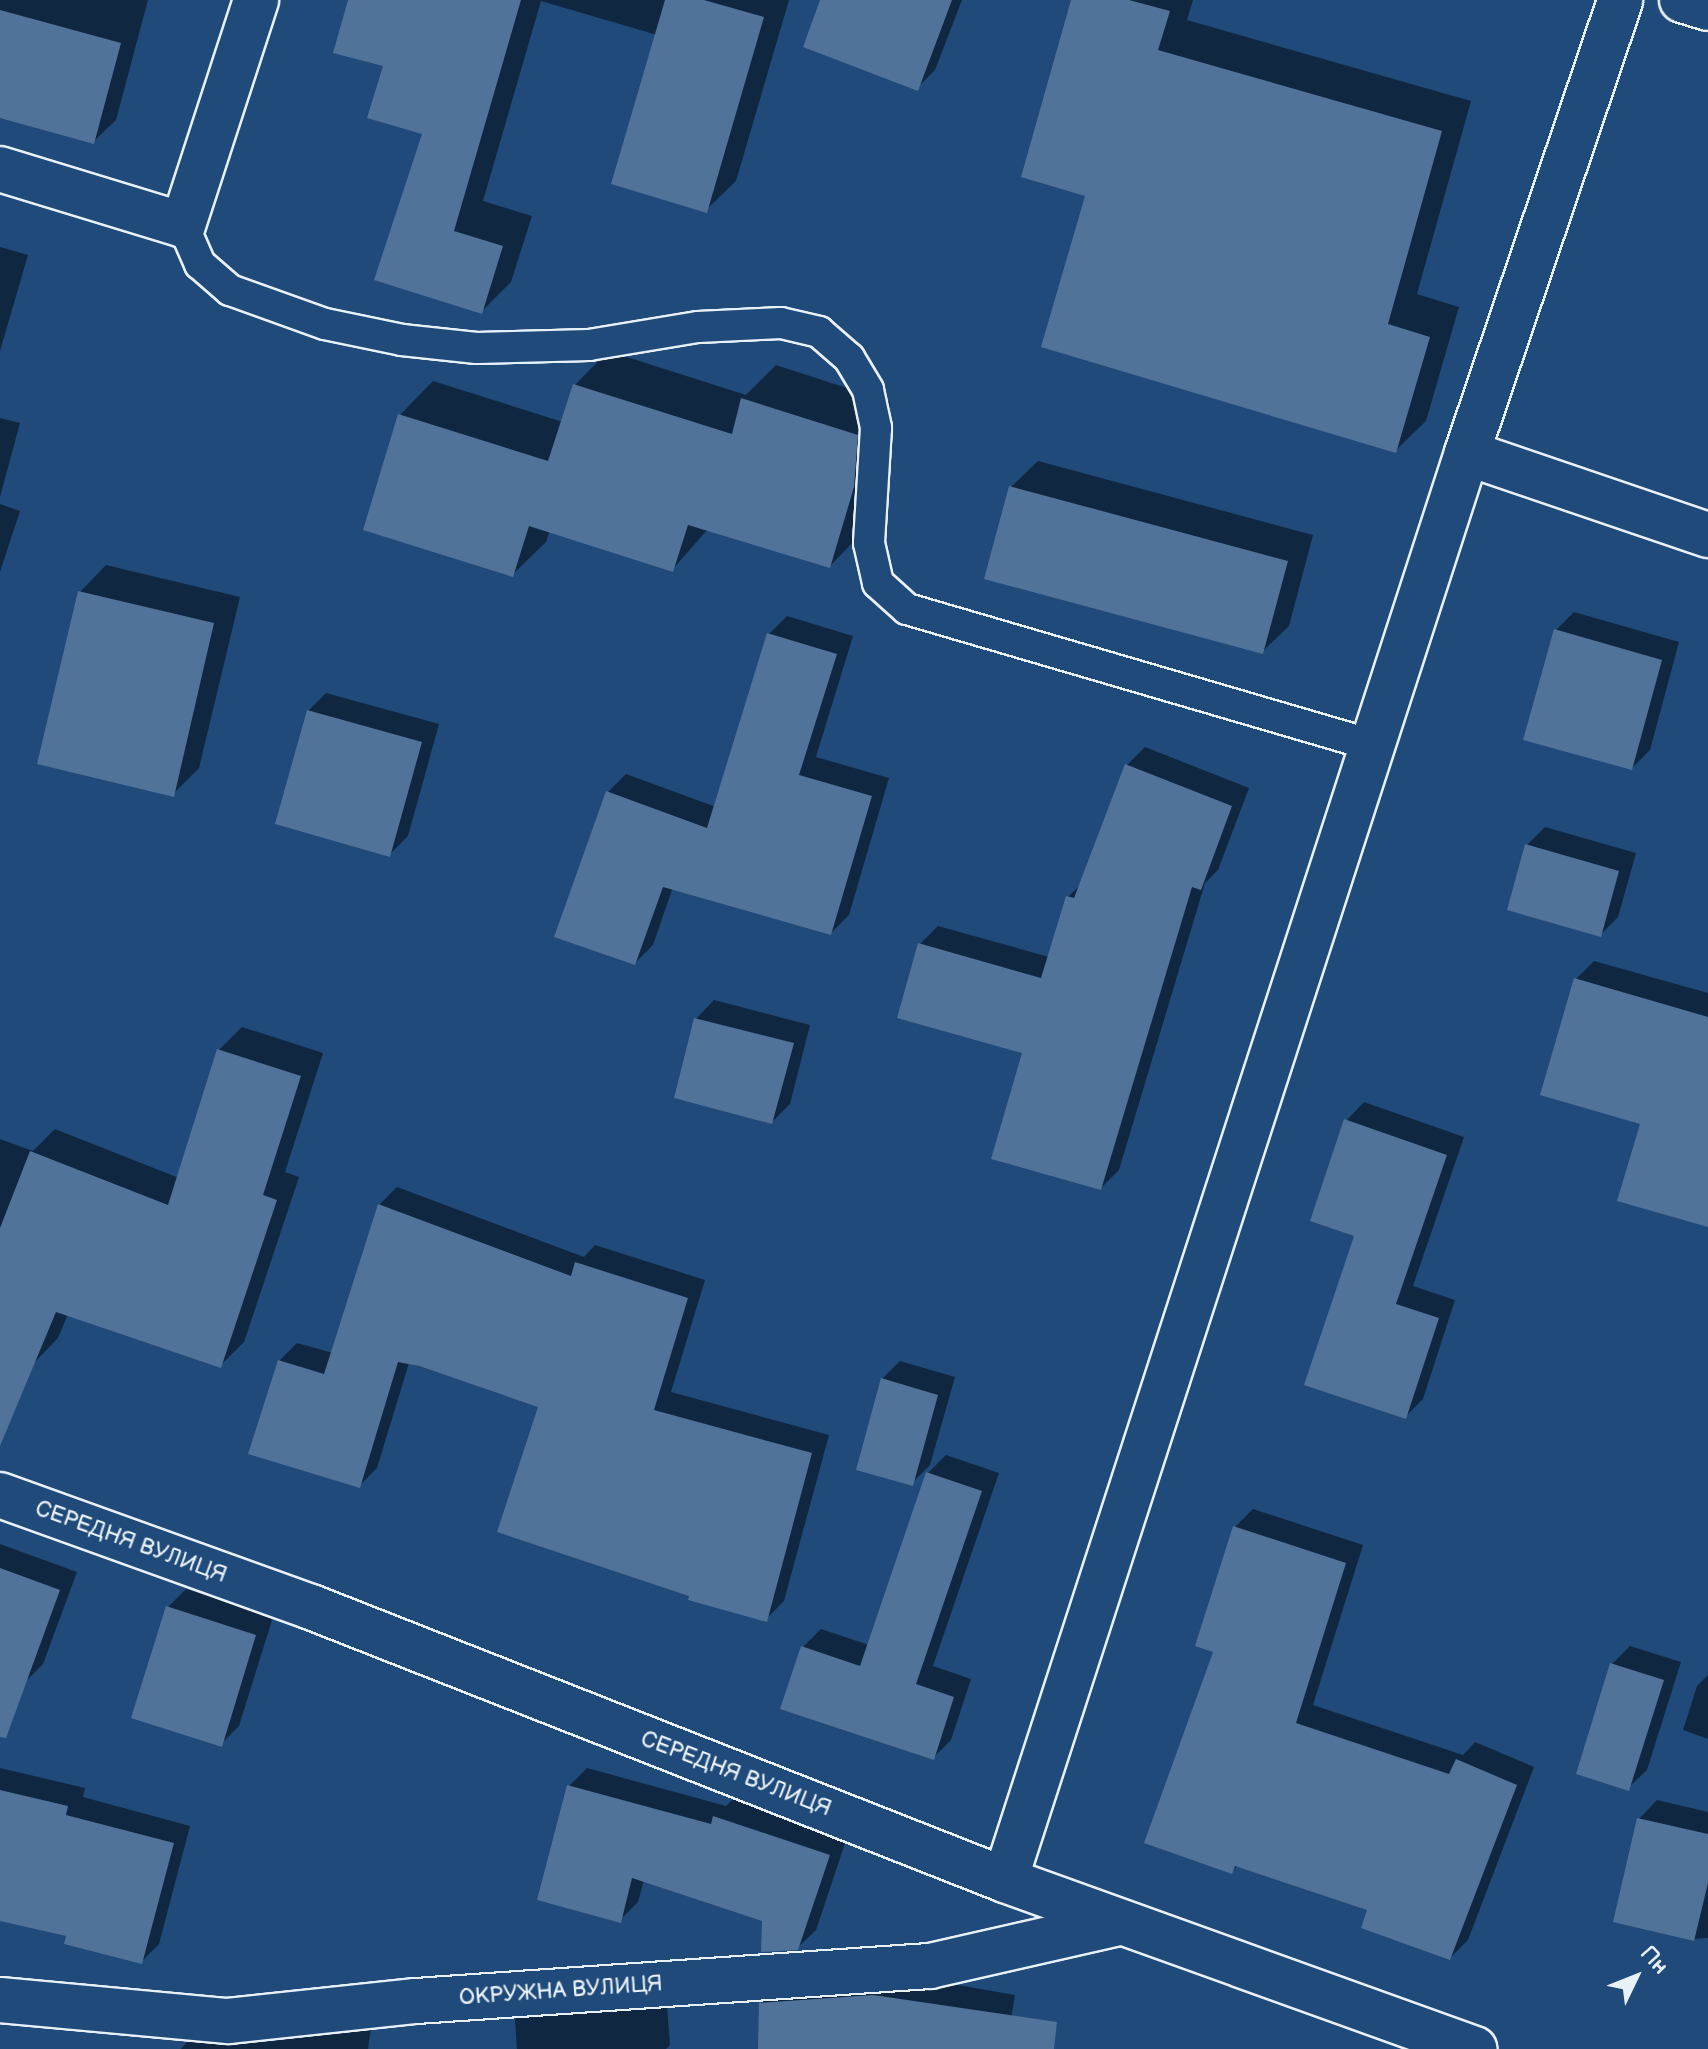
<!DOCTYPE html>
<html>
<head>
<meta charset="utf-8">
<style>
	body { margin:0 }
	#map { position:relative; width:1708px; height:2049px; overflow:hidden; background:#1f4a7a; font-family:"Balsamiq Sans",sans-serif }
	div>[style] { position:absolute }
	.shadow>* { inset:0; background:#0007 }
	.building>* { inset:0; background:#517399 }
	.roads { filter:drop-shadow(2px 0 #e8f1f8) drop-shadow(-2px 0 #e8f1f8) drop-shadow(0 2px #e8f1f8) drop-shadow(0 -2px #e8f1f8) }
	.lane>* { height:30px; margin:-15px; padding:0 15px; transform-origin:15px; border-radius:15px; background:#1f4a7a }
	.street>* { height:44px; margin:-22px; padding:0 22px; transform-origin:22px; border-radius:22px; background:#1f4a7a }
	span { translate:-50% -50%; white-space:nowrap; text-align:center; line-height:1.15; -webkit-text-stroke:7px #1f4a7a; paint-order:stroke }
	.street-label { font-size:22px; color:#e8f1f8 }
	.north { position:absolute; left:1596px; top:1937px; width:80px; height:80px; -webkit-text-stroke:6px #1f4a7a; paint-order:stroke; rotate:47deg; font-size:22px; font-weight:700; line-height:32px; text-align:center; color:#e8f1f8 }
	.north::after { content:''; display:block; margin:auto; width:28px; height:36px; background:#e8f1f8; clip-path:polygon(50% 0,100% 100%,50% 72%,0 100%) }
</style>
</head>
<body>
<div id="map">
	<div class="shadow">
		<div style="clip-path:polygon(0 0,148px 0,116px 120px,93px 142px,0 114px)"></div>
		<div style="clip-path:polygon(350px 0,789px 0,736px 181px,706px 210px,657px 35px,541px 1px,483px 201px,532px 216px,511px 282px,481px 312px,377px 279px,424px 132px)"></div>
		<div style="clip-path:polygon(823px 0,962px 0,935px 70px,917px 88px)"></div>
		<div style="clip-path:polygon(1073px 0,1193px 0,1187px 20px,1471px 101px,1417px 294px,1459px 307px,1426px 421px,1395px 451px,1088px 195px)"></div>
		<div style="clip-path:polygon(0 247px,28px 255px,0 351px)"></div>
		<div style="clip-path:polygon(608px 351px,746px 395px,776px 365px,890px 402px,887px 452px,863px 532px,830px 566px,708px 529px,672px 570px,550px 530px,546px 542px,512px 575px,400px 415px,433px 381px,563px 422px,575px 385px)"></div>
		<div style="clip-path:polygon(0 418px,20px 423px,0 497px)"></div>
		<div style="clip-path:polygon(1038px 461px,1313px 535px,1289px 626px,1262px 652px,1011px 487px)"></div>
		<div style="clip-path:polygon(0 504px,20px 511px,0 572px)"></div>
		<div style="clip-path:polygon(106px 565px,240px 597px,199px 768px,173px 794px,80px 592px)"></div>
		<div style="clip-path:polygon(1574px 612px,1679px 642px,1650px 750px,1632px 768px,1556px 630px)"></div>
		<div style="clip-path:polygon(787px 616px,853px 636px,816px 757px,889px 778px,849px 915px,831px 933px,673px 887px,653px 945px,635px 963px,608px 792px,626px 774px,716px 807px,769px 634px)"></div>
		<div style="clip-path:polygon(326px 693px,439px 724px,408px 836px,390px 854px,308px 711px)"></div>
		<div style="clip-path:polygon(1145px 747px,1249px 788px,1218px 870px,1205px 883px,1119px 1170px,1101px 1188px,1024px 1052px,920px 944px,938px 926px,1049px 957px,1068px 897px,1082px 883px,1127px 765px)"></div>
		<div style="clip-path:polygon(1545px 827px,1636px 853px,1618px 917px,1600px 935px,1527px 845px)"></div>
		<div style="clip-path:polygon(1594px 961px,1708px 993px,1708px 1225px,1576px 979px)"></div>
		<div style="clip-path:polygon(714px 1000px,810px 1025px,790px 1104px,772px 1122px,696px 1019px)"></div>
		<div style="clip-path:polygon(242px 1027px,323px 1053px,285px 1172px,299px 1177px,244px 1342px,220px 1366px,68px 1314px,58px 1338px,35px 1362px,0 1348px,0 1139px,33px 1151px,55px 1129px,179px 1178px,219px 1050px)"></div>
		<div style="clip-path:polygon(1364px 1102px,1464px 1137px,1413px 1286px,1455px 1300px,1423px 1399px,1405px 1417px,1356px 1234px,1346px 1121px)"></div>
		<div style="clip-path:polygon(397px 1187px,584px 1257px,595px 1245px,705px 1280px,671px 1392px,829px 1435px,784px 1601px,766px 1619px,692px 1594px,541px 1406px,409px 1363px,377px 1468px,359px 1486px,279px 1361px,297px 1343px,333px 1353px,379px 1205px)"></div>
		<div style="clip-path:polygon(900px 1361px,955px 1377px,930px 1465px,912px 1483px,882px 1379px)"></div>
		<div style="clip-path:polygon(946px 1455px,999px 1473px,933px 1666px,971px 1679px,951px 1740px,933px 1758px,803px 1647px,821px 1629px,869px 1645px,928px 1473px)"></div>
		<div style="clip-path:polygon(1253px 1509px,1363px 1545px,1313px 1705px,1463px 1755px,1475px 1742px,1534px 1767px,1468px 1940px,1450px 1958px,1370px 1909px,1238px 1865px,1231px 1872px,1215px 1651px,1235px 1527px)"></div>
		<div style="clip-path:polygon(0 1544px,77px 1572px,43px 1664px,25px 1682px,0 1673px)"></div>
		<div style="clip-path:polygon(186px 1589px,273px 1617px,239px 1726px,221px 1744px,168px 1607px)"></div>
		<div style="clip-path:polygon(1630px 1646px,1681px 1662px,1647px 1770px,1628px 1788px,1578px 1773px,1612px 1664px)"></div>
		<div style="clip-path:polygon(1708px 1675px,1708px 1739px,1683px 1730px,1697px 1686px)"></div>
		<div style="clip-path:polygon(0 1768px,85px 1788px,83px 1797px,190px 1826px,159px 1944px,141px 1962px,69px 1934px,0 1919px)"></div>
		<div style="clip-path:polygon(587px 1768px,726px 1806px,733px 1799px,847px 1837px,816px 1930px,797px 1948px,764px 1920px,644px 1880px,638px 1902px,620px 1920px,569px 1786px)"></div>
		<div style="clip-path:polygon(1657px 1800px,1708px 1812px,1708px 1938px,1693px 1939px,1639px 1819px)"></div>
		<div style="clip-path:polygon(918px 1978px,1015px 1995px,1006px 2049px,760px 2049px,761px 2004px,779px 1985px)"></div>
		<div style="clip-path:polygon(666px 1993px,670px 2045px,666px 2049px,517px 2049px,515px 2020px,533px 2002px)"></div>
		<div style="clip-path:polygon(372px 2020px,368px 2049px,181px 2049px,199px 2027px)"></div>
	</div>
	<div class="building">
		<div style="clip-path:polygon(348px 0,521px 0,454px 231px,503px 246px,482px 314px,374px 280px,422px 134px,367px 118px,383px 66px,333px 53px)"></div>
		<div style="clip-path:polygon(665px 0,704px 0,764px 17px,707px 213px,611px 184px)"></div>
		<div style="clip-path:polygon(820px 0,952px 0,918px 91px,803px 47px)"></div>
		<div style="clip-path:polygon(1071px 0,1129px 0,1170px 11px,1158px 50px,1442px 131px,1388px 324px,1430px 337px,1396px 453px,1041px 347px,1085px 196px,1021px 177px)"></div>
		<div style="clip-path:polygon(0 10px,121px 43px,94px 144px,0 118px)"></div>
		<div style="clip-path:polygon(573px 384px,732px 434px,741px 398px,858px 435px,854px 487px,830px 568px,688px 525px,673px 572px,529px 526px,513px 577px,363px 530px,398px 414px,548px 461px)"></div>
		<div style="clip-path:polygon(1009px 486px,1288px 561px,1263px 654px,984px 579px)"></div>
		<div style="clip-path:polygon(78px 591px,214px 623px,174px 797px,37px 764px)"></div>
		<div style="clip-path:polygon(1554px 629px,1662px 660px,1632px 770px,1523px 740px)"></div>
		<div style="clip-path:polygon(767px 633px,837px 654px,799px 775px,872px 796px,831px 935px,663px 887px,635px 965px,554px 937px,606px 791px,707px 828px)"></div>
		<div style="clip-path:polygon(307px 710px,422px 742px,390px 857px,275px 824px)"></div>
		<div style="clip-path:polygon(1125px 764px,1232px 806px,1201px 890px,1192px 887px,1101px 1190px,991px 1159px,1022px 1053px,897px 1018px,918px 943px,1041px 978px,1066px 896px,1074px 898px)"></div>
		<div style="clip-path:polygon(1525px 844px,1619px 871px,1601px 937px,1507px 910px)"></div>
		<div style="clip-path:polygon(1574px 978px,1708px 1017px,1708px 1227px,1617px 1201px,1640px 1124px,1540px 1095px)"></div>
		<div style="clip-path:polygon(694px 1018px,794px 1043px,772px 1124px,674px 1098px)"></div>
		<div style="clip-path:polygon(217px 1049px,301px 1076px,263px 1195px,277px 1200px,221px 1368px,56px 1312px,0 1446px,0 1228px,30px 1151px,168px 1205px)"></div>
		<div style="clip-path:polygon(1344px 1119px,1447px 1155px,1396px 1304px,1439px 1318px,1406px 1419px,1304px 1385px,1354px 1236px,1310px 1221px)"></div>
		<div style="clip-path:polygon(378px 1204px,571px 1276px,575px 1262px,688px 1298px,654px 1410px,812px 1453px,767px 1622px,688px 1600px,689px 1596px,497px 1532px,538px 1407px,419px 1366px,398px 1362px,360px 1488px,248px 1454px,278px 1360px,324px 1374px)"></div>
		<div style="clip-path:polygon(881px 1378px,938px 1395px,913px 1486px,856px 1470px)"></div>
		<div style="clip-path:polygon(926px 1472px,982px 1491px,916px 1684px,954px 1697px,934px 1760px,780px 1709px,801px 1646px,860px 1666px)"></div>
		<div style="clip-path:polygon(1233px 1526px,1346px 1563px,1296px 1723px,1449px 1774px,1456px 1759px,1517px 1785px,1450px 1960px,1361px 1928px,1367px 1910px,1235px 1866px,1232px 1874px,1144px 1843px,1213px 1652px,1195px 1646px)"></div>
		<div style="clip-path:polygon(0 1568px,60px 1590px,6px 1738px,0 1737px)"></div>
		<div style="clip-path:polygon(166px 1606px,256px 1635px,222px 1747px,131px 1718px)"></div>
		<div style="clip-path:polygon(1610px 1663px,1664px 1680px,1629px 1791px,1576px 1774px)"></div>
		<div style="clip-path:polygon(567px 1785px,711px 1824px,713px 1816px,830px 1855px,798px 1950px,761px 1952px,762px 1921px,632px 1878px,621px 1923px,537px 1900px)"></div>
		<div style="clip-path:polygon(0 1790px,68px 1806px,66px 1815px,174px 1843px,142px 1964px,64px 1944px,66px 1936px,0 1921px)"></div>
		<div style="clip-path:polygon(1637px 1818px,1708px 1834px,1708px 1883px,1694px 1941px,1613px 1922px)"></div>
		<div style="clip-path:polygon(873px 1995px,1057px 2022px,1054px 2049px,758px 2049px,759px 2003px)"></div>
	</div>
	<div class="roads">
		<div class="lane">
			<div style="left:183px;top:225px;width:43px;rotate:66.4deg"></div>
			<div style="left:200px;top:264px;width:40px;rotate:41deg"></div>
			<div style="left:230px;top:290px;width:101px;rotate:19.7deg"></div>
			<div style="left:325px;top:324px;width:79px;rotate:11.7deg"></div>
			<div style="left:402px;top:340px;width:75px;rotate:6.1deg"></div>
			<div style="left:477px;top:348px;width:112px;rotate:-1.5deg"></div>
			<div style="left:589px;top:345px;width:110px;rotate:-9.4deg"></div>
			<div style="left:698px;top:327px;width:83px;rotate:-2.8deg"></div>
			<div style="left:781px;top:323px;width:39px;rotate:13deg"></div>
			<div style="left:819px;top:332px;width:40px;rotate:41deg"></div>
			<div style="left:849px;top:358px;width:37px;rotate:59deg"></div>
			<div style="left:868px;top:390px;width:39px;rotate:78deg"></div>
			<div style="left:876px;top:428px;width:115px;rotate:93.5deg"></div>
			<div style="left:869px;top:543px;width:41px;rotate:77.3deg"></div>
			<div style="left:878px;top:583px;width:39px;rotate:42deg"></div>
			<div style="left:907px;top:609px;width:484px;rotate:16.3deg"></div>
		</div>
		<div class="street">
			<div style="left:1682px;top:0;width:27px;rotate:17deg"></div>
			<div style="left:0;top:169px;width:191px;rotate:17deg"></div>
			<div style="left:183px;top:225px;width:237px;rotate:-72deg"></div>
			<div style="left:1467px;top:453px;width:255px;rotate:18.8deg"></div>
			<div style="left:0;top:1495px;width:331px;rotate:19.8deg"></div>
			<div style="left:311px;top:1607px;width:746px;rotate:21.47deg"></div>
			<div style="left:1005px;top:1880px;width:499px;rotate:19.8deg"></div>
			<div style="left:1005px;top:1880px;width:1500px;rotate:-72.06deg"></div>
			<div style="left:1467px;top:453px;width:478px;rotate:-71.3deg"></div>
			<div style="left:0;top:2000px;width:229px;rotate:5.3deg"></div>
			<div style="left:228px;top:2021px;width:189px;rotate:-6.1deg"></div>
			<div style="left:416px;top:2001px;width:515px;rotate:-3.9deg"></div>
			<div style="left:930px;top:1966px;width:194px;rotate:-12.8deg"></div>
		</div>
	</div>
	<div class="street-label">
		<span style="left:131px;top:1542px;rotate:20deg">СЕРЕДНЯ ВУЛИЦЯ</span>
		<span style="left:736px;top:1774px;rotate:21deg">СЕРЕДНЯ ВУЛИЦЯ</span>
		<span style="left:561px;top:1991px;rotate:-4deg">ОКРУЖНА ВУЛИЦЯ</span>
	</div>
	<div class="north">Пн</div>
</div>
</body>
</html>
